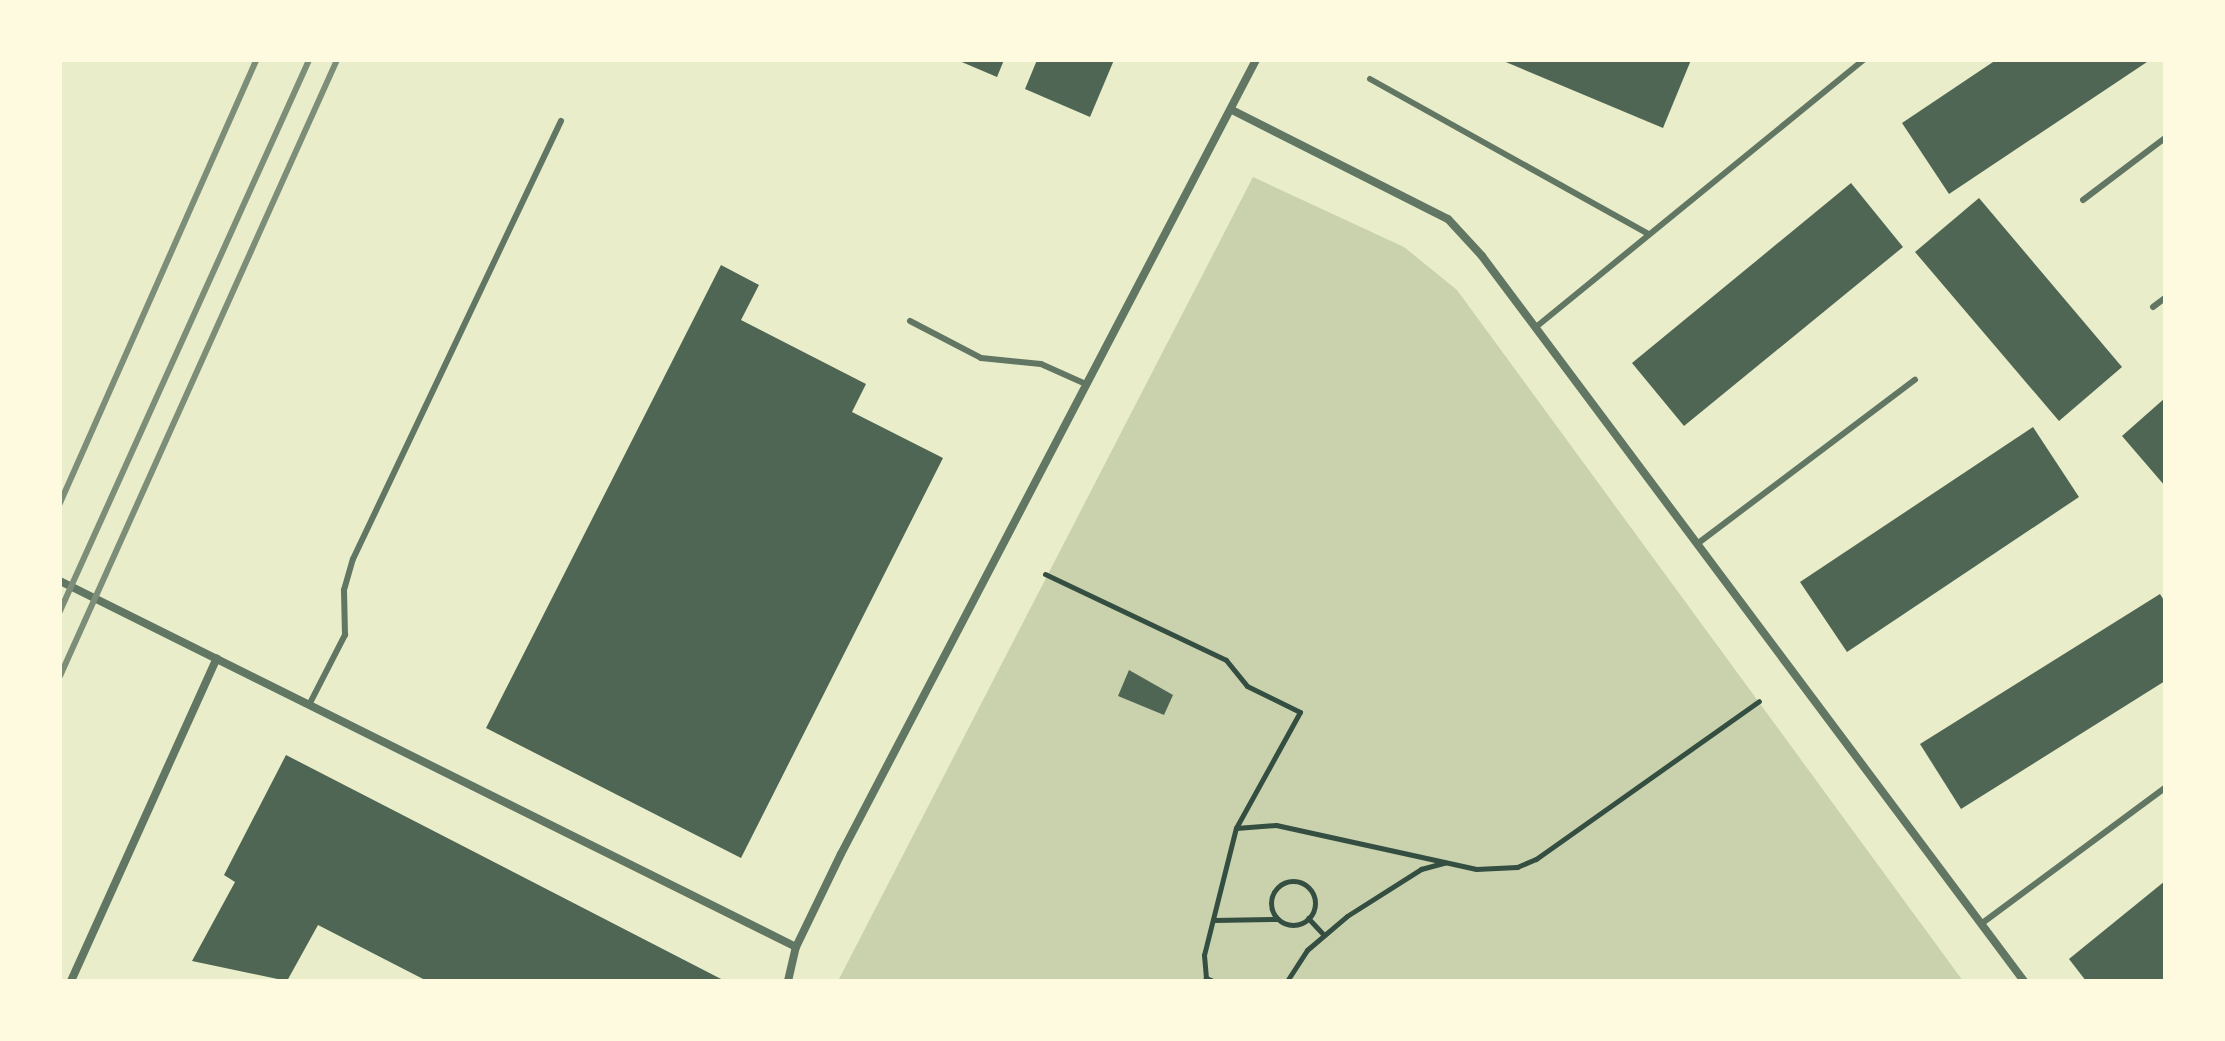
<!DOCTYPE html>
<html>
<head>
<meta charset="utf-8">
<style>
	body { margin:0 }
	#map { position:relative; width:2225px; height:1041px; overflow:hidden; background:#e9edc9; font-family:"Playfair Display",serif }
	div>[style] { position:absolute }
	.green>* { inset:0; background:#cad2ad }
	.building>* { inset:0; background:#4f6655 }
	.path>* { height:5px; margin:-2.5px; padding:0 2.5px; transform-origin:2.5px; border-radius:2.5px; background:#344e41 }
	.path>.ring { margin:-2.5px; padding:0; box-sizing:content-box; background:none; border:5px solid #344e41; border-radius:50% }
	.service>* { height:6px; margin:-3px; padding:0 3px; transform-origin:3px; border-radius:3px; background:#617663 }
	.minor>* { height:8px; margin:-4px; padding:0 4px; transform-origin:4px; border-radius:4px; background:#617663 }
	.rail>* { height:6px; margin:-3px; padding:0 3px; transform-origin:3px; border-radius:3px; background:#7c8e77 }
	span { translate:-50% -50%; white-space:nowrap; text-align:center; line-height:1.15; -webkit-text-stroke:8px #fefae0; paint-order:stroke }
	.frame { position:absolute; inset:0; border:62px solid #fefae0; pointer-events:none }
</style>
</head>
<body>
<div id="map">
	<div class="green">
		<div style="clip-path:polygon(1253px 177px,1404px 247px,1457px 290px,1963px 981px,838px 981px)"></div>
	</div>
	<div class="building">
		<div style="clip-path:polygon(957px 60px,1004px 60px,997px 77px)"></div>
		<div style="clip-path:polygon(1037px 60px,1114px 60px,1090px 117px,1025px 89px)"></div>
		<div style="clip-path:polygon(1501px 60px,1691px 60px,1663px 128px)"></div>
		<div style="clip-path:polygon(1996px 60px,2150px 60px,1949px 194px,1902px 123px)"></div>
		<div style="clip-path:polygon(1851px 183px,1903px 247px,1684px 426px,1632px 363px)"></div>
		<div style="clip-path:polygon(1979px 198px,2122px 367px,2059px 421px,1915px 252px)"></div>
		<div style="clip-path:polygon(721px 265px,759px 285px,741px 320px,866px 384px,852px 412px,943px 458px,741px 858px,486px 728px)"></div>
		<div style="clip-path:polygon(2165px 398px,2165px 486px,2122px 436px)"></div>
		<div style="clip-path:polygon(2033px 427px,2079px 497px,1847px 652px,1800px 582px)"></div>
		<div style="clip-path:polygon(2160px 594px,2165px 602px,2165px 681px,1961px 809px,1920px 744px)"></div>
		<div style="clip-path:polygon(1129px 670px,1173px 695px,1164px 715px,1118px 696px)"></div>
		<div style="clip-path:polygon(286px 755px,725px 981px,427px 981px,318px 925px,287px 981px,192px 961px,235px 882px,224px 875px)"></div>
		<div style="clip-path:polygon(2165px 881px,2165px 981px,2086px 981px,2069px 959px)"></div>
	</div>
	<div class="path">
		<div style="left:1045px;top:574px;width:200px;rotate:25.4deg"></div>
		<div style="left:1226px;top:660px;width:33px;rotate:51deg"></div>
		<div style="left:1247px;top:686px;width:59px;rotate:26.1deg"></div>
		<div style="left:1300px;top:712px;width:132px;rotate:118.9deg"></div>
		<div style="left:1236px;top:828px;width:40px;rotate:-4.3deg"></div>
		<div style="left:1276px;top:825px;width:205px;rotate:12.4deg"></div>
		<div style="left:1476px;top:869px;width:41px;rotate:-2.8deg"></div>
		<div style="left:1517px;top:867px;width:21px;rotate:-23deg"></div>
		<div style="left:1536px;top:859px;width:273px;rotate:-35.3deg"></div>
		<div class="ring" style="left:1271px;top:881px;width:39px;height:39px"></div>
		<div style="left:1308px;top:918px;width:23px;rotate:47deg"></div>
		<div style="left:1213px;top:920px;width:64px;rotate:-0.9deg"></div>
		<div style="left:1213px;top:981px;width:8px;rotate:-157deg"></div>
		<div style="left:1206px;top:978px;width:23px;rotate:-95deg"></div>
		<div style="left:1204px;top:955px;width:131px;rotate:-75.9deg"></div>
		<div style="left:1287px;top:981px;width:37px;rotate:-57deg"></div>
		<div style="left:1307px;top:950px;width:52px;rotate:-40.4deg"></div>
		<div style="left:1347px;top:916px;width:88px;rotate:-32.4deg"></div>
		<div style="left:1421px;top:869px;width:24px;rotate:-15deg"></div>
	</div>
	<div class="service">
		<div style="left:1370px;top:79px;width:319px;rotate:29.1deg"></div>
		<div style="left:2083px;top:200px;width:103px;rotate:-37.1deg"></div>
		<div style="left:2153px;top:307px;width:15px;rotate:-37deg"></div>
		<div style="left:910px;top:321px;width:80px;rotate:27.5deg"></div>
		<div style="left:981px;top:358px;width:60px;rotate:5.7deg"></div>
		<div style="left:1041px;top:364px;width:49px;rotate:24deg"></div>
		<div style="left:1536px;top:327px;width:422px;rotate:-39.2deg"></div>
		<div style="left:1697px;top:544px;width:273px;rotate:-37deg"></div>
		<div style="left:309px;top:705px;width:79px;rotate:-62.8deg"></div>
		<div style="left:345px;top:635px;width:45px;rotate:-91.3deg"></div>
		<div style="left:344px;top:590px;width:32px;rotate:-74deg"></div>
		<div style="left:353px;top:559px;width:485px;rotate:-64.6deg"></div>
		<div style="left:1981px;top:924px;width:229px;rotate:-36.5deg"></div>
	</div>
	<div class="minor">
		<div style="left:1232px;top:110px;width:242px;rotate:26.8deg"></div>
		<div style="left:1448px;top:219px;width:50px;rotate:47.4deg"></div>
		<div style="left:1482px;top:256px;width:905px;rotate:53.22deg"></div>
		<div style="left:60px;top:581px;width:822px;rotate:26.44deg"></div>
		<div style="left:71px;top:981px;width:354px;rotate:-65.7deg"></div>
		<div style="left:788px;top:981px;width:35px;rotate:-77deg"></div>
		<div style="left:796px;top:947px;width:103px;rotate:-64.2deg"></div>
		<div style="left:841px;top:854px;width:896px;rotate:-62.41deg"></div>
	</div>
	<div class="rail">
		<div style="left:60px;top:503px;width:484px;rotate:-66.1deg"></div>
		<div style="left:60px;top:611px;width:605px;rotate:-65.68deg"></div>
		<div style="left:60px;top:676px;width:675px;rotate:-65.79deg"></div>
	</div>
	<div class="frame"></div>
</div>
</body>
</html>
